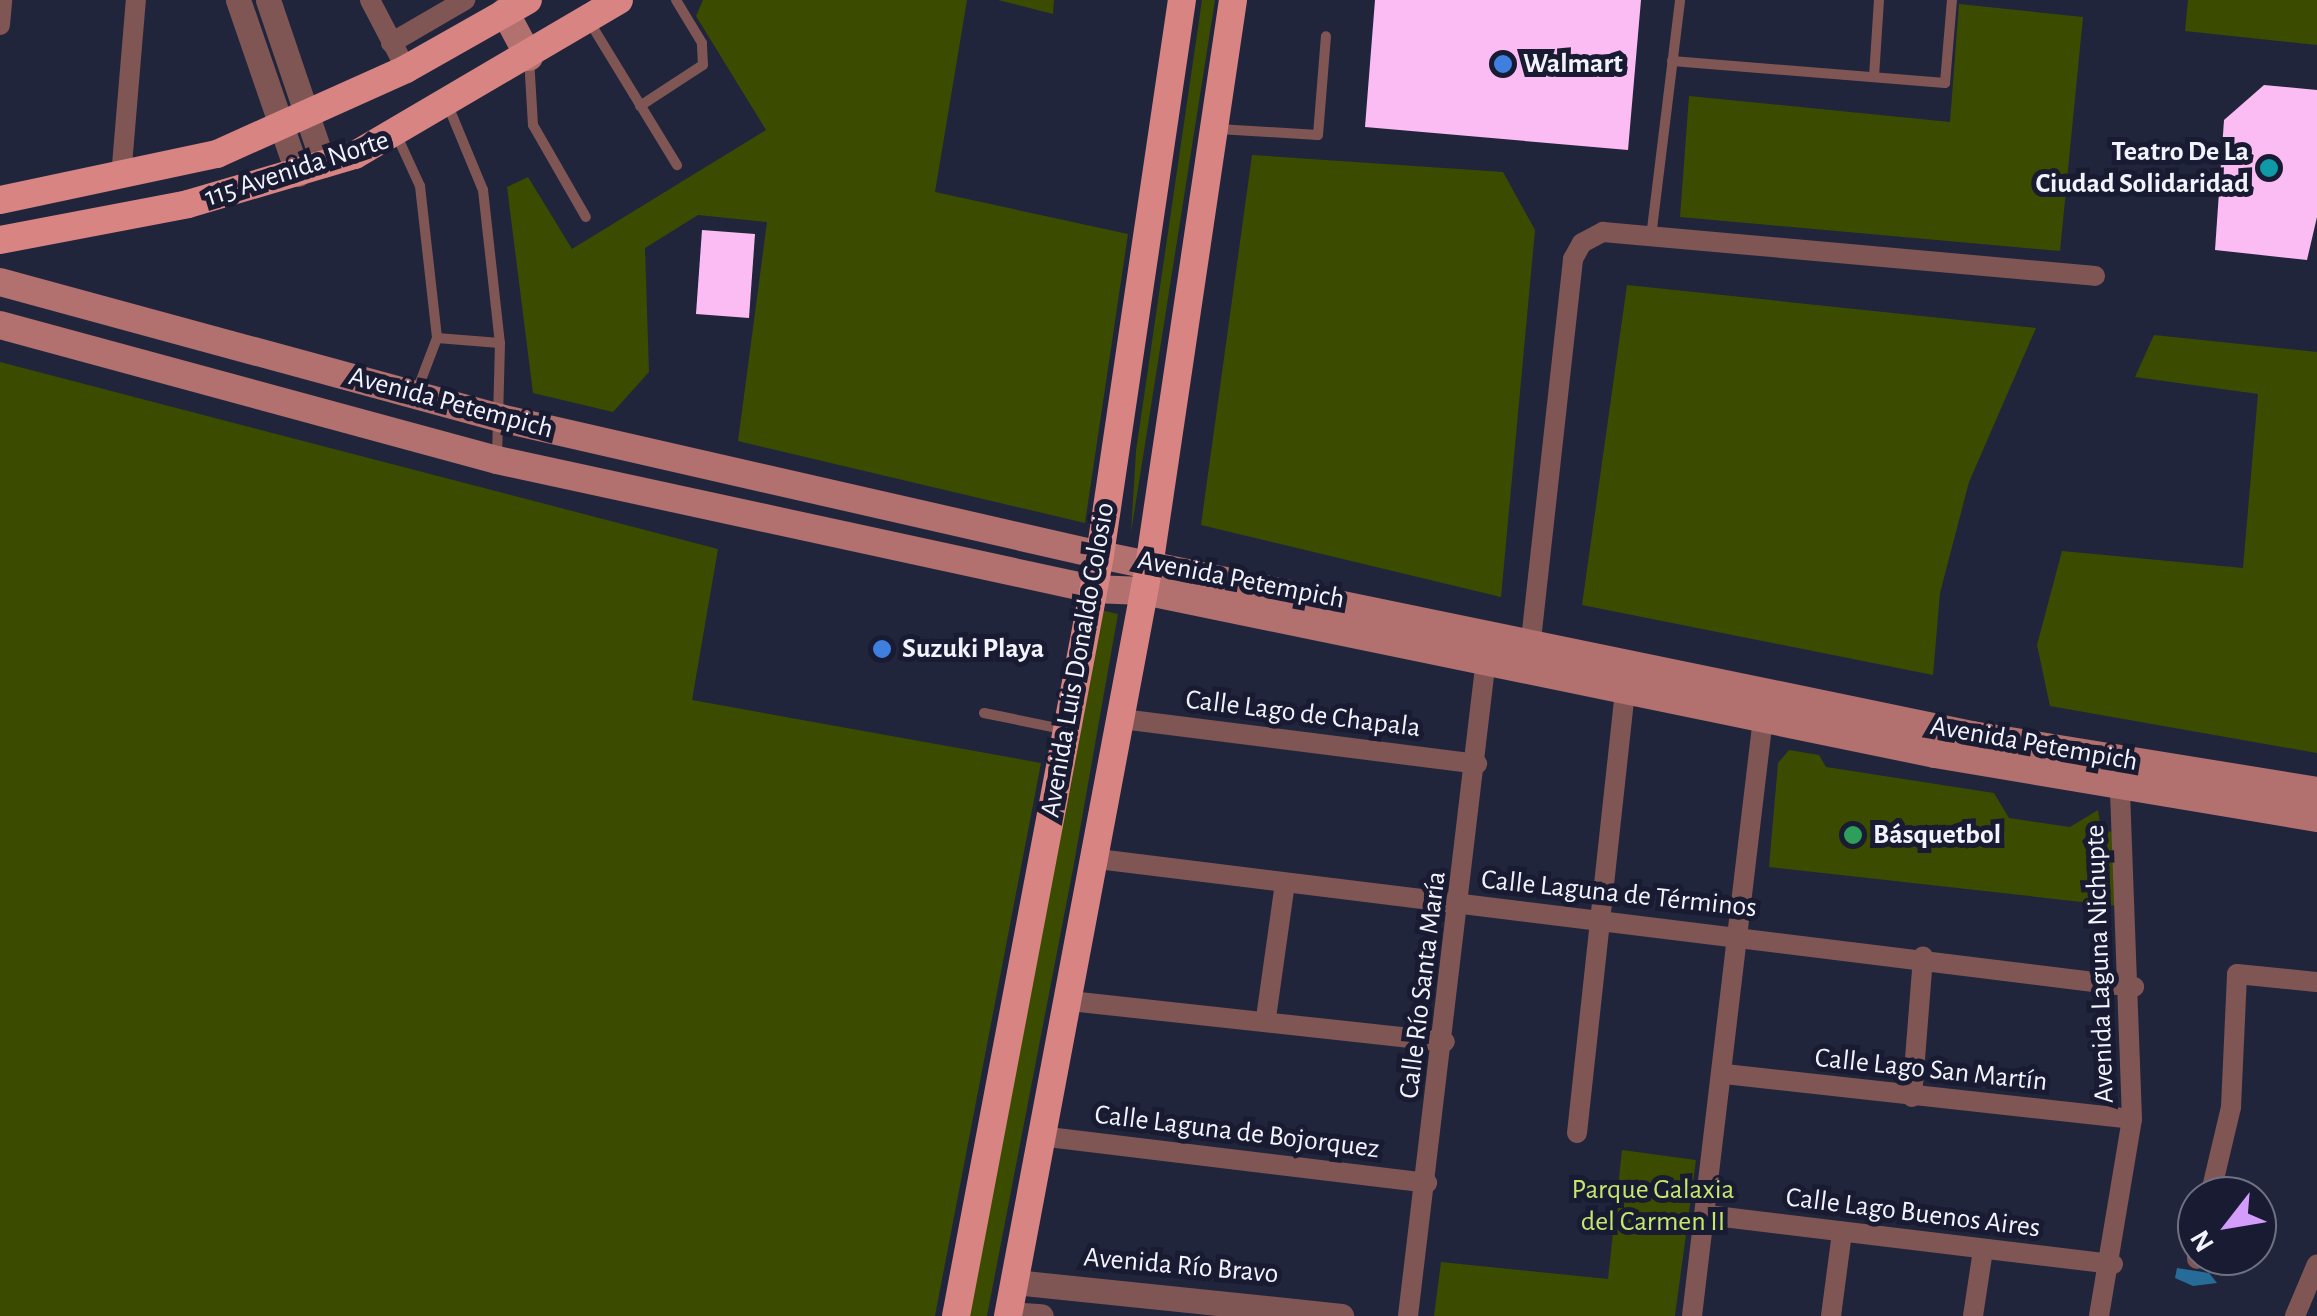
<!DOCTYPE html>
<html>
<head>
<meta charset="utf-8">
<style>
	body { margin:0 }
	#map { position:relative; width:2317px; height:1316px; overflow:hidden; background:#21253b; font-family:"Alegreya Sans",sans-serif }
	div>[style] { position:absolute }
	.green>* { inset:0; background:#3b4b00 }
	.water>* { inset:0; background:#276c99 }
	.building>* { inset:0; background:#fabcf2 }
	.service>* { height:10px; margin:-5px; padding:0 5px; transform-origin:5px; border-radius:5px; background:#805655 }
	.minor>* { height:20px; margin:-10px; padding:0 10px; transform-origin:10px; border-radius:10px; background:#805655 }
	.tertiary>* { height:25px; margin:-12.5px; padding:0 12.5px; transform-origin:12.5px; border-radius:12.5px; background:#805655 }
	.secondary>* { height:28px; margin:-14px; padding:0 14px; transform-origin:14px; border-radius:14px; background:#b2706e }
	.primary>* { height:28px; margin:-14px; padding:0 14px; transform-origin:14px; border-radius:14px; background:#d88482 }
	.dots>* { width:28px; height:28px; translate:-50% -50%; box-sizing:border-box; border:5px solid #181b31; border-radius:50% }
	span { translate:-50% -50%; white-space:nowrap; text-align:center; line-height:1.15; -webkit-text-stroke:10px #181b31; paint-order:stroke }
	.poi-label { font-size:28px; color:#f2f3fd; font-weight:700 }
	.left { translate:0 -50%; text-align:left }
	.right { translate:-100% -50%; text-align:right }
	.street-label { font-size:28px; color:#f2f3fd }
	.park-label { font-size:28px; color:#c5e76d }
	.north { position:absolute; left:2177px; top:1176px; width:100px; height:100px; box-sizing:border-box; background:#181b31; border:2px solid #6f7183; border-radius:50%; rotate:239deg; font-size:28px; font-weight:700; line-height:40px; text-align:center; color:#f2f3fd }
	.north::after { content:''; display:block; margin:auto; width:35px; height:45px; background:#d49cfb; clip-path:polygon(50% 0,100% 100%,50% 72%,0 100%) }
</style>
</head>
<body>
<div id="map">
	<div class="green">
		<div style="clip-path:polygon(703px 0,967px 0,935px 192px,1128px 234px,1085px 523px,738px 441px,767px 222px,698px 215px,645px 248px,649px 372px,613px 412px,533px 393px,507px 187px,528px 177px,572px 249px,766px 130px,696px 16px)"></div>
		<div style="clip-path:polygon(998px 0,1054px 0,1053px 14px)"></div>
		<div style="clip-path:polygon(1202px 0,1215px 0,1131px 533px,1136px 451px)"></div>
		<div style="clip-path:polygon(2188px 0,2317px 0,2317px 45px,2185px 31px)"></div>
		<div style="clip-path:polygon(1959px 4px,2083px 17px,2060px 251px,1680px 217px,1689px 96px,1950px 122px)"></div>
		<div style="clip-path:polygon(1252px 155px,1503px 172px,1535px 230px,1501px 597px,1201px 525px)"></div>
		<div style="clip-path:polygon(1627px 285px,2036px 328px,1969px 482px,1940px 593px,1933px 675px,1582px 605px)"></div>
		<div style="clip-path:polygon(2154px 335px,2317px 352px,2317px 753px,2050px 706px,2037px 645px,2062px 551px,2243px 568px,2258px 394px,2135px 377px)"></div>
		<div style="clip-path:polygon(0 362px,718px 549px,692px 700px,1041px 763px,935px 1316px,0 1316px)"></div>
		<div style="clip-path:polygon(1101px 610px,1118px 614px,1073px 869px,987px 1316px,969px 1316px)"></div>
		<div style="clip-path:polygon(1789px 750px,1819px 755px,1826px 767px,1994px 793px,2009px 818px,2070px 827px,2098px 810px,2101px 830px,2112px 832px,2118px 906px,1769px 867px,1778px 763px)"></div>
		<div style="clip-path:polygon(1622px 1150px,1696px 1160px,1675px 1316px,1434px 1316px,1441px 1262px,1608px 1279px)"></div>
	</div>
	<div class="water">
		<div style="clip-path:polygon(2177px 1268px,2209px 1273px,2217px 1283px,2193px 1286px,2175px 1278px)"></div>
	</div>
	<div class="building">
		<div style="clip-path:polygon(1375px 0,1641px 0,1628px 150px,1365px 127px)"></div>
		<div style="clip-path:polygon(2264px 85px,2317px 90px,2317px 217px,2307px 260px,2215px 250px,2224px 120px)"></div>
		<div style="clip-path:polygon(702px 230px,755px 234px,749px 318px,696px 314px)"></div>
	</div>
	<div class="service">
		<div style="left:589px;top:21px;width:169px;rotate:58.6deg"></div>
		<div style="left:529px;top:58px;width:67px;rotate:86.6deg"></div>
		<div style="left:533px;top:125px;width:106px;rotate:60.1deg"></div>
		<div style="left:1672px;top:61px;width:274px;rotate:4.6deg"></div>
		<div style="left:1945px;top:83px;width:83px;rotate:-85.2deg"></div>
		<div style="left:1874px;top:77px;width:77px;rotate:-86.3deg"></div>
		<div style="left:640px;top:106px;width:75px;rotate:-33.1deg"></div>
		<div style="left:703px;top:65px;width:22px;rotate:-93deg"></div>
		<div style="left:702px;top:43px;width:50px;rotate:-121.2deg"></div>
		<div style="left:449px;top:108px;width:89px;rotate:67.5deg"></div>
		<div style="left:483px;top:190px;width:154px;rotate:83.7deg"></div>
		<div style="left:500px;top:343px;width:116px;rotate:91.5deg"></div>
		<div style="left:1218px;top:129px;width:100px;rotate:3.4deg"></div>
		<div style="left:1318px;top:135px;width:99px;rotate:-85.4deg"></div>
		<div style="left:397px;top:136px;width:55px;rotate:65.3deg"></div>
		<div style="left:420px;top:186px;width:153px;rotate:83.6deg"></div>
		<div style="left:437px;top:338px;width:59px;rotate:110.9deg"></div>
		<div style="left:1651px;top:237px;width:239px;rotate:-83deg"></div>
		<div style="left:437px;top:338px;width:63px;rotate:4.5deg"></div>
		<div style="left:984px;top:713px;width:85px;rotate:11.6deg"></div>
	</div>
	<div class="minor">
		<div style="left:370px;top:0;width:78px;rotate:62.4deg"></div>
		<div style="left:0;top:25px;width:25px;rotate:-85deg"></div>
		<div style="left:391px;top:43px;width:86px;rotate:-30.2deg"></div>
		<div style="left:121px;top:177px;width:178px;rotate:-85.2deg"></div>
		<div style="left:1531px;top:640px;width:383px;rotate:-83.7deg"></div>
		<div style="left:1573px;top:259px;width:18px;rotate:-61deg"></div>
		<div style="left:1582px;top:243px;width:24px;rotate:-28deg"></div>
		<div style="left:1603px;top:232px;width:494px;rotate:5.1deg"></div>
		<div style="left:1122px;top:719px;width:358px;rotate:7.2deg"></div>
		<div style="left:1098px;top:859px;width:1044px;rotate:7.04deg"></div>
		<div style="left:1070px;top:1001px;width:377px;rotate:6.2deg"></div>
		<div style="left:1266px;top:1018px;width:136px;rotate:-82deg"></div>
		<div style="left:1725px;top:1074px;width:409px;rotate:6.3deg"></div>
		<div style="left:1912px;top:1097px;width:141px;rotate:-85.5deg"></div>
		<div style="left:1577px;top:1133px;width:447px;rotate:-83.8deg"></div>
		<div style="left:1040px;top:1136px;width:390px;rotate:6.9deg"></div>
		<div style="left:2210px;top:1196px;width:91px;rotate:-76.7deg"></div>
		<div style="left:2231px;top:1107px;width:133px;rotate:-87.4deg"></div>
		<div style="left:2237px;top:974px;width:80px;rotate:5.7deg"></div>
		<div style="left:1707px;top:1215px;width:409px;rotate:6.9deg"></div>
		<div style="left:2197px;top:1259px;width:20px;rotate:-90deg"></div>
		<div style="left:1408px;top:1316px;width:662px;rotate:-83.23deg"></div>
		<div style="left:1692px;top:1316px;width:602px;rotate:-83.23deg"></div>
		<div style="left:1831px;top:1316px;width:85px;rotate:-82.5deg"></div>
		<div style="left:1973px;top:1316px;width:67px;rotate:-81.4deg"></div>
		<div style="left:2099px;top:1316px;width:200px;rotate:-80.5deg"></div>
		<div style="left:2132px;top:1119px;width:332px;rotate:-92.1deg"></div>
		<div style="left:2295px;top:1316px;width:56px;rotate:-67.1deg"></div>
	</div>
	<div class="tertiary">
		<div style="left:238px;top:0;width:184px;rotate:71deg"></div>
		<div style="left:268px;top:0;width:174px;rotate:71.3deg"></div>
		<div style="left:1014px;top:1282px;width:329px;rotate:5.9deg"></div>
		<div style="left:1009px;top:1314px;width:32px;rotate:4deg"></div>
	</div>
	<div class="secondary">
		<div style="left:505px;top:12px;width:51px;rotate:61.9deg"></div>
		<div style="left:0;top:282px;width:518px;rotate:15.22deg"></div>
		<div style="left:500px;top:418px;width:615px;rotate:12.86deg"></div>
		<div style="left:1100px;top:555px;width:890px;rotate:11.66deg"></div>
		<div style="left:1972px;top:735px;width:350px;rotate:9.2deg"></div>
		<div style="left:0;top:325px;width:515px;rotate:15.2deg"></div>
		<div style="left:497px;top:460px;width:609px;rotate:12.23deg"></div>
		<div style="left:1092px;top:589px;width:52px;rotate:2.2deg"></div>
		<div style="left:1144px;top:591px;width:808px;rotate:11.64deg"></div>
		<div style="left:1935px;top:754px;width:387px;rotate:9.5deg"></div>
	</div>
	<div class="primary">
		<div style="left:0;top:200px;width:222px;rotate:-12deg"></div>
		<div style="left:217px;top:154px;width:207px;rotate:-24.2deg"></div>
		<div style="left:406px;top:69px;width:140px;rotate:-29.5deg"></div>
		<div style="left:0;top:240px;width:191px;rotate:-10.8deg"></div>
		<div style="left:188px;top:204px;width:174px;rotate:-16.4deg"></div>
		<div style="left:355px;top:155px;width:306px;rotate:-30.4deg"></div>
		<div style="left:956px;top:1316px;width:775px;rotate:-79.28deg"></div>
		<div style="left:1100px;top:555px;width:561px;rotate:-81.6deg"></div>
		<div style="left:1008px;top:1316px;width:769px;rotate:-79.36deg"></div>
		<div style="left:1150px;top:560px;width:566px;rotate:-81.57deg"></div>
	</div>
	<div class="dots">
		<div style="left:1503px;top:64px;background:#3f7fe0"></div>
		<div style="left:2269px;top:168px;background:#0f9aa8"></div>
		<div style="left:882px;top:649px;background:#3f7fe0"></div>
		<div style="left:1853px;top:835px;background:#2e9e5b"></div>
	</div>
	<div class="poi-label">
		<span class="left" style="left:1523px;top:64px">Walmart</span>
		<span class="right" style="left:2249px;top:168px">Teatro De La<br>Ciudad Solidaridad</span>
		<span class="left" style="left:902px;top:649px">Suzuki Playa</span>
		<span class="left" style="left:1873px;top:835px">Básquetbol</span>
	</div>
	<div class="street-label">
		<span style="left:297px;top:169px;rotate:-18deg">115 Avenida Norte</span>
		<span style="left:451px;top:403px;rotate:15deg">Avenida Petempich</span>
		<span style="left:1241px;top:580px;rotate:11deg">Avenida Petempich</span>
		<span style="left:1078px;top:660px;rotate:-80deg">Avenida Luis Donaldo Colosio</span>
		<span style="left:1303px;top:714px;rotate:7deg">Calle Lago de Chapala</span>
		<span style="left:2034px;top:744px;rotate:10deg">Avenida Petempich</span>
		<span style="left:1619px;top:894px;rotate:6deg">Calle Laguna de Términos</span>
		<span style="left:2100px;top:964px;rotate:-92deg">Avenida Laguna Nichupte</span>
		<span style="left:1423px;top:985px;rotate:-83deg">Calle Río Santa María</span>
		<span style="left:1931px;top:1070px;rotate:6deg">Calle Lago San Martín</span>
		<span style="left:1237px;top:1132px;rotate:7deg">Calle Laguna de Bojorquez</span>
		<span style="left:1913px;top:1213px;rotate:7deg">Calle Lago Buenos Aires</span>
		<span style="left:1181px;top:1266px;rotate:5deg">Avenida Río Bravo</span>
	</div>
	<div class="park-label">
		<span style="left:1653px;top:1206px">Parque Galaxia<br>del Carmen II</span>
	</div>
	<div class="north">N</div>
</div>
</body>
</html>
